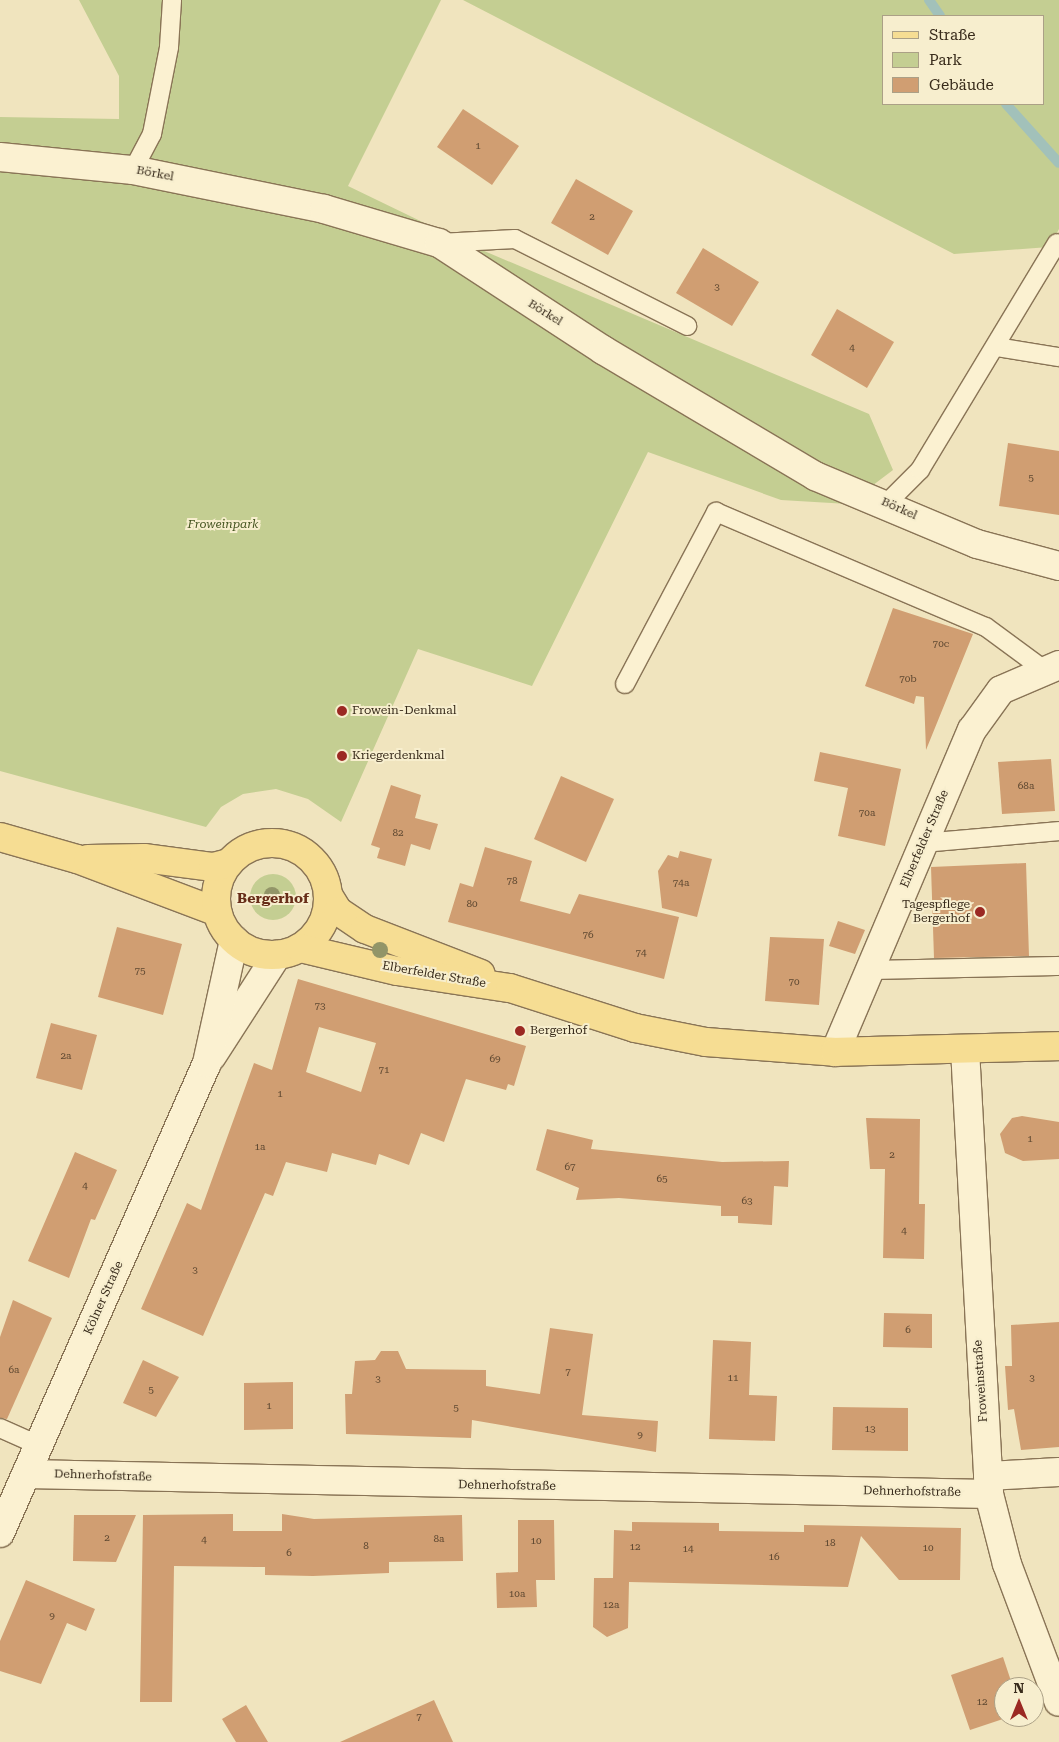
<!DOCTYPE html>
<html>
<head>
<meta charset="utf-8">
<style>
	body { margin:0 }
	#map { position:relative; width:1059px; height:1742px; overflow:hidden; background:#f0e4be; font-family:"Roboto Serif",serif }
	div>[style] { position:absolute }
	.green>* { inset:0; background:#c4ce92 }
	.round { border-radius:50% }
	.stream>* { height:10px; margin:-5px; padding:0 5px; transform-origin:5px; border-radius:5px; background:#a2c1ba }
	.building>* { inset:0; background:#d09e72 }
	.roads { filter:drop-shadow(1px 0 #897456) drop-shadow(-1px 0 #897456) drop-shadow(0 1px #897456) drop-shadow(0 -1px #897456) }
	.service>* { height:18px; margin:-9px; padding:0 9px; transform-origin:9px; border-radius:9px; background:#fbf1d1 }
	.minor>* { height:28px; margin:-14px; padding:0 14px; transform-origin:14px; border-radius:14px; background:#fbf1d1 }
	.secondary>* { height:28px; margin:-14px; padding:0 14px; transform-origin:14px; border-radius:14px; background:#fbf1d1 }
	.primary>* { height:28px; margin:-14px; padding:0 14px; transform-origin:14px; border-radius:14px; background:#f6dd93 }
	.primary>.ring { margin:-14px; padding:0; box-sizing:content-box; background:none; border:28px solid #f6dd93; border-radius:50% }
	.trees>* { width:16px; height:16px; margin:-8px; border-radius:50%; background:#929568 }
	.dots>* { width:14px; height:14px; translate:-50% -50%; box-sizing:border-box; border:2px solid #f7eece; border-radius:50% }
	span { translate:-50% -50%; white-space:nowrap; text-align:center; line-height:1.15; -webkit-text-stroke:4px #f7eece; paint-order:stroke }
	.number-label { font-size:10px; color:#5e4831 }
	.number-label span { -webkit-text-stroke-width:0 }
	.street-label { font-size:12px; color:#382b1b }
	.park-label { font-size:12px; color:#455521; font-style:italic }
	.poi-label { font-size:12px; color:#382b1b }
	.left { translate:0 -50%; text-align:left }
	.right { translate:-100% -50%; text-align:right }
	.neighbourhood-label { font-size:14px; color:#672d18; font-weight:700 }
	.legend { position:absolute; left:882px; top:15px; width:162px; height:90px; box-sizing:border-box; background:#f7eece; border:1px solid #aba086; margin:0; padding:6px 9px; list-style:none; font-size:15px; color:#382b1b }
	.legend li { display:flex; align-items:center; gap:10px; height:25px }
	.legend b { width:25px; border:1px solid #aba086 }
	.north { position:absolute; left:994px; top:1677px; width:50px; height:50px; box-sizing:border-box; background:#f7eece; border:1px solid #aba086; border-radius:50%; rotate:0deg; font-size:14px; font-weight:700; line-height:20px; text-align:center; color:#382b1b }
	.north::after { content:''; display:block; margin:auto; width:18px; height:22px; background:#9b2923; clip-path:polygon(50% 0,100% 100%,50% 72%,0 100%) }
</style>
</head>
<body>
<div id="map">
	<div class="green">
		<div style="clip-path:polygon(79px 0,441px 0,348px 186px,470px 245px,869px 414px,893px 470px,848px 504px,781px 500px,648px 452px,532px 686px,418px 649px,341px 822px,308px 799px,276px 789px,243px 794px,221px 807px,206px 827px,0 771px,0 117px,119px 119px,119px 76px)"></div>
		<div style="clip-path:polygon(evenodd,463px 0,1059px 0,1059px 229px,1049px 247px,954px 254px,463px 0,883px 16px,1043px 16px,1043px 104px,883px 104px,883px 16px)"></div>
		<div class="round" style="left:250px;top:874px;width:46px;height:46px"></div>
	</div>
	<div class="stream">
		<div style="left:929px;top:0;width:19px;rotate:55deg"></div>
		<div style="left:1006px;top:104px;width:79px;rotate:48.1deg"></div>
	</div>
	<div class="building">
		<div style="clip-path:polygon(463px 109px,519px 146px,492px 185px,437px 147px)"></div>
		<div style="clip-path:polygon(576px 179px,633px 211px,608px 255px,551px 223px)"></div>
		<div style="clip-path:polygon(703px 248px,759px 282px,732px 326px,676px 293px)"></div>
		<div style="clip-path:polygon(837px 309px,894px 342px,867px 388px,811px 355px)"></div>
		<div style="clip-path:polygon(1008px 443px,1059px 451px,1059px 515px,999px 506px)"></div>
		<div style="clip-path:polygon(893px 608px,973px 634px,926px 750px,924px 697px,916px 696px,914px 704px,865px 686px)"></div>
		<div style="clip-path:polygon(820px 752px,901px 769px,885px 846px,838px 836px,848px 788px,814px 781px)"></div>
		<div style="clip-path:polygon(1051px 759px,1055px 811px,1002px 814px,998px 762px)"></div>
		<div style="clip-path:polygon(561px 776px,614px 799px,586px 862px,534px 839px)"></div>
		<div style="clip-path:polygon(391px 785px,421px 795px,415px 818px,438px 824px,430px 850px,411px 844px,405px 866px,377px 858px,380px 848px,371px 845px)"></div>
		<div style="clip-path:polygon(485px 847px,532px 861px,520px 901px,570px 914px,579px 894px,679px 917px,664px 979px,448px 922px,460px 883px,473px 887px)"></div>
		<div style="clip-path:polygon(680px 851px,712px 859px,697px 917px,662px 908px,658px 871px,668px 855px,678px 858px)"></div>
		<div style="clip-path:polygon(1026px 863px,1029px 956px,934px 958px,931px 867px)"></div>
		<div style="clip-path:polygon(838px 921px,865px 930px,855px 954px,829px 946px)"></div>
		<div style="clip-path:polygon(117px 927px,182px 944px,163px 1015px,98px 997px)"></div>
		<div style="clip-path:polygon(770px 937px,824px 939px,819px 1005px,765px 1001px)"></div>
		<div style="clip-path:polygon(evenodd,298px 979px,526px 1046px,514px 1086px,508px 1084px,506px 1090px,466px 1079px,444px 1142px,421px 1133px,409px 1165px,379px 1154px,376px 1165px,332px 1153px,327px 1172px,286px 1162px,273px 1196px,265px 1193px,203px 1336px,141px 1309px,187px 1203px,201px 1210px,254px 1063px,272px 1070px,298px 979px,319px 1027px,376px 1043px,361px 1092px,306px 1072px,319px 1027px)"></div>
		<div style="clip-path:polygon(51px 1023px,97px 1035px,82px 1090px,36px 1078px)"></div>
		<div style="clip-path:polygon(1022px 1116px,1059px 1122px,1059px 1159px,1023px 1161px,1005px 1153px,1000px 1134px,1012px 1118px)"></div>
		<div style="clip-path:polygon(866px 1118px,920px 1119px,919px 1204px,925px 1204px,924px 1259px,883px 1258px,885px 1169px,870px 1169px)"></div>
		<div style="clip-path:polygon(547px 1129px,593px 1140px,591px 1149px,722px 1162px,789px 1161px,788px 1187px,774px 1186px,772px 1225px,738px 1223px,738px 1216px,721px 1216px,721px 1206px,619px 1198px,576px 1200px,579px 1188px,536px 1170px)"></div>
		<div style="clip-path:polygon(75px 1152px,117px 1170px,95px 1220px,91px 1219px,69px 1278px,28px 1261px)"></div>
		<div style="clip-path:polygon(13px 1300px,52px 1318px,7px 1419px,0 1418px,0 1337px)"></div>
		<div style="clip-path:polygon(884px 1313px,932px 1314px,932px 1348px,883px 1347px)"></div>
		<div style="clip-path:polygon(1059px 1322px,1059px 1447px,1021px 1450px,1014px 1409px,1008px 1410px,1005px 1366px,1012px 1366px,1011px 1325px)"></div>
		<div style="clip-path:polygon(550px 1328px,593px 1334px,582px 1415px,658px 1421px,656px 1452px,472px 1420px,471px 1438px,346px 1434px,345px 1394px,352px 1394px,355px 1361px,375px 1360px,381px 1351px,398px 1351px,406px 1369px,486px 1370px,486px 1386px,540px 1394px)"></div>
		<div style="clip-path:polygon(713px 1340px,751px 1342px,749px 1395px,777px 1396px,775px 1441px,709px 1439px)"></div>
		<div style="clip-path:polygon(143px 1360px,179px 1377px,156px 1417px,123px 1403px)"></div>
		<div style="clip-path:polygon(293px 1382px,293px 1429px,244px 1430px,244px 1383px)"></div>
		<div style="clip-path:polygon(833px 1407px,908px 1408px,908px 1451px,832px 1450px)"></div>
		<div style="clip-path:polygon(233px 1514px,233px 1531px,282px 1531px,282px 1514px,314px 1519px,462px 1515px,463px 1561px,389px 1562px,389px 1573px,313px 1576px,265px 1575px,265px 1567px,174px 1566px,172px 1702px,140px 1702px,143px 1515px)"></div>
		<div style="clip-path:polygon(74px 1515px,136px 1515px,116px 1562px,73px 1561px)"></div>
		<div style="clip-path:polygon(518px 1520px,554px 1520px,555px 1580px,536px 1580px,537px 1607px,497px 1608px,496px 1573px,518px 1572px)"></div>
		<div style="clip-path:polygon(632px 1522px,719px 1523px,719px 1531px,804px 1532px,804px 1525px,961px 1528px,960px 1580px,899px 1580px,861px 1536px,848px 1587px,629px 1582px,628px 1628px,607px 1637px,593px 1627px,594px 1578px,613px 1578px,614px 1530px,632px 1531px)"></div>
		<div style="clip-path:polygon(26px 1580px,95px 1609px,86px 1631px,67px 1623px,41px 1684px,0 1671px,0 1641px)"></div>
		<div style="clip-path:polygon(1003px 1657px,1013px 1687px,1004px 1687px,1004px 1717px,1009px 1717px,970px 1730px,951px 1675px)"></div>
		<div style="clip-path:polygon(434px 1700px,453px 1742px,340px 1742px)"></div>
		<div style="clip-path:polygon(246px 1705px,268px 1742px,236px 1742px,222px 1719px)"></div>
	</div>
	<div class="roads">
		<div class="service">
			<div style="left:133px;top:170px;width:41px;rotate:-62.2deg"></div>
			<div style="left:152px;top:134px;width:89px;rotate:-78.9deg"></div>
			<div style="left:169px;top:47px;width:47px;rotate:-86.3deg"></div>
			<div style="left:439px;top:243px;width:76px;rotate:-3deg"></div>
			<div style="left:515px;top:239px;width:193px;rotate:26.8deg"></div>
			<div style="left:997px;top:347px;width:63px;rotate:9.2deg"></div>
			<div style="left:887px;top:503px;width:47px;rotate:-45deg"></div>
			<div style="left:920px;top:470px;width:265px;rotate:-58.9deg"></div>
			<div style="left:625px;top:684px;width:195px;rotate:-62.1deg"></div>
			<div style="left:716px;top:512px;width:293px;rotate:23.1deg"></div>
			<div style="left:986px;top:627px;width:71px;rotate:36.4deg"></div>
			<div style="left:923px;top:843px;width:137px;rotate:-5deg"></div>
			<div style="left:869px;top:970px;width:190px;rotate:-1.2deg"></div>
			<div style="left:0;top:1428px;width:42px;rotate:24.1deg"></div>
		</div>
		<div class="minor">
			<div style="left:0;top:157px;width:134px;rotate:5.6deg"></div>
			<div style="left:133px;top:170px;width:195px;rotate:11.5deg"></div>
			<div style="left:324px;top:209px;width:120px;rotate:16.5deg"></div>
			<div style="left:439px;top:243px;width:196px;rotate:33.1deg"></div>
			<div style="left:603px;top:350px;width:247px;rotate:30.7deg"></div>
			<div style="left:815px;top:476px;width:176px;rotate:22.8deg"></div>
			<div style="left:977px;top:544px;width:85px;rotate:15deg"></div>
			<div style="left:965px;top:1049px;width:446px;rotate:86.9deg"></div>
			<div style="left:989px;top:1494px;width:72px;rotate:75.6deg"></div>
			<div style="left:1007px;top:1564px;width:147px;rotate:69.4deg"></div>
			<div style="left:835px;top:1052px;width:350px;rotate:-67deg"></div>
			<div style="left:972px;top:730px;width:49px;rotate:-54.1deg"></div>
			<div style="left:1001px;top:690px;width:63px;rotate:-23.3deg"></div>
			<div style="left:26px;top:1474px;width:963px;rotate:1.19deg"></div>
			<div style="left:988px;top:1476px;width:71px;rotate:-3.2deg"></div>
		</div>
		<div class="secondary">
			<div style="left:212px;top:1056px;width:120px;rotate:-57.2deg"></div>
			<div style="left:0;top:1533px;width:514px;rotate:-66.23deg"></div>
			<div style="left:207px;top:1063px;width:126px;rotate:-77.6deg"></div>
		</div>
		<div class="primary">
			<div style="left:0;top:837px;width:80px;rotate:15.9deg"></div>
			<div style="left:77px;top:859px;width:150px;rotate:20.7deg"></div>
			<div class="ring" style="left:216px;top:843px;width:84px;height:84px"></div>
			<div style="left:88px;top:859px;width:56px;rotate:-1deg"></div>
			<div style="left:144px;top:858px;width:70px;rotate:7.4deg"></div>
			<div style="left:213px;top:867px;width:16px;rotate:-14deg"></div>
			<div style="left:328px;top:895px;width:19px;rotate:58deg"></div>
			<div style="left:338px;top:911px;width:32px;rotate:34deg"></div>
			<div style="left:365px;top:929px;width:124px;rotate:21.2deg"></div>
			<div style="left:300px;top:948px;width:100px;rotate:13.3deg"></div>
			<div style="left:397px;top:971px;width:114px;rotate:8.6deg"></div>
			<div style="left:510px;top:988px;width:131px;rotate:17.7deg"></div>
			<div style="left:635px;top:1028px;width:72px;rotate:11.2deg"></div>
			<div style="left:706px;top:1042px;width:129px;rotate:4.4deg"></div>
			<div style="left:835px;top:1052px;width:224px;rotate:-1.5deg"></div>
		</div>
	</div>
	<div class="trees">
		<div style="left:272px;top:895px"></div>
		<div style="left:380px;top:950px"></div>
	</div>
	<div class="dots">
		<div style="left:342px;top:711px;background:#9b2923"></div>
		<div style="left:342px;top:756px;background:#9b2923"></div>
		<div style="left:980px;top:912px;background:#9b2923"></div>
		<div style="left:520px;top:1031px;background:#9b2923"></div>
	</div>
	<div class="number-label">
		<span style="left:478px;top:146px">1</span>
		<span style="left:592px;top:217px">2</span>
		<span style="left:717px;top:287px">3</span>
		<span style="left:852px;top:348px">4</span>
		<span style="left:1031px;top:478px">5</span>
		<span style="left:941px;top:644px">70c</span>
		<span style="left:908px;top:679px">70b</span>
		<span style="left:1026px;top:786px">68a</span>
		<span style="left:867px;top:813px">70a</span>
		<span style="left:398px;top:833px">82</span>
		<span style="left:512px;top:881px">78</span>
		<span style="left:681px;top:883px">74a</span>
		<span style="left:472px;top:904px">80</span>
		<span style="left:588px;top:935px">76</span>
		<span style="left:641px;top:953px">74</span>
		<span style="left:140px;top:971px">75</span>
		<span style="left:794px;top:982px">70</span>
		<span style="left:320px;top:1006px">73</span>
		<span style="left:66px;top:1056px">2a</span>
		<span style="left:495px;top:1059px">69</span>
		<span style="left:384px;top:1070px">71</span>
		<span style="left:280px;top:1094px">1</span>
		<span style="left:1030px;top:1139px">1</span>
		<span style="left:260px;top:1147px">1a</span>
		<span style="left:892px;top:1155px">2</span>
		<span style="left:570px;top:1167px">67</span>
		<span style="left:662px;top:1179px">65</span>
		<span style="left:85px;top:1186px">4</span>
		<span style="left:747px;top:1201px">63</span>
		<span style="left:904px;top:1231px">4</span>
		<span style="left:195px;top:1270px">3</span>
		<span style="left:908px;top:1330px">6</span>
		<span style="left:14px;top:1370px">6a</span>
		<span style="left:568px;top:1372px">7</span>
		<span style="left:733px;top:1378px">11</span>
		<span style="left:1032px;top:1378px">3</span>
		<span style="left:378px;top:1379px">3</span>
		<span style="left:151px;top:1390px">5</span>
		<span style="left:269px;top:1406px">1</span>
		<span style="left:456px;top:1408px">5</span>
		<span style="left:870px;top:1429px">13</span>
		<span style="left:640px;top:1435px">9</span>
		<span style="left:107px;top:1538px">2</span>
		<span style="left:439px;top:1539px">8a</span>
		<span style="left:204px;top:1540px">4</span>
		<span style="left:536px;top:1541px">10</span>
		<span style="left:830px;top:1543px">18</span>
		<span style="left:366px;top:1546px">8</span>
		<span style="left:635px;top:1547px">12</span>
		<span style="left:928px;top:1548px">10</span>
		<span style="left:688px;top:1549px">14</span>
		<span style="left:289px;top:1553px">6</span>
		<span style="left:774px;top:1557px">16</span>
		<span style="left:517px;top:1594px">10a</span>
		<span style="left:611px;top:1605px">12a</span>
		<span style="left:52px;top:1616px">9</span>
		<span style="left:982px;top:1702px">12</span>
		<span style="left:419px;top:1717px">7</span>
	</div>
	<div class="street-label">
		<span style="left:155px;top:174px;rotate:11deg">Börkel</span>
		<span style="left:545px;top:313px;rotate:32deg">Börkel</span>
		<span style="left:899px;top:509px;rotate:24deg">Börkel</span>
		<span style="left:925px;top:839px;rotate:-67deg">Elberfelder Straße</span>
		<span style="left:434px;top:975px;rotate:10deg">Elberfelder Straße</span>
		<span style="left:104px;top:1298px;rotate:-66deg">Kölner Straße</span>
		<span style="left:981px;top:1381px;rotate:-94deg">Froweinstraße</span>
		<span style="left:103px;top:1476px;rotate:2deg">Dehnerhofstraße</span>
		<span style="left:507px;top:1486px;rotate:1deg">Dehnerhofstraße</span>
		<span style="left:912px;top:1492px;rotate:1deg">Dehnerhofstraße</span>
	</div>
	<div class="park-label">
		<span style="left:223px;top:525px">Froweinpark</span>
	</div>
	<div class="poi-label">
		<span class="left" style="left:352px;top:711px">Frowein-Denkmal</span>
		<span class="left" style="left:352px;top:756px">Kriegerdenkmal</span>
		<span class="right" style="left:970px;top:912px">Tagespflege<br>Bergerhof</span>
		<span class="left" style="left:530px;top:1031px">Bergerhof</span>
	</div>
	<div class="neighbourhood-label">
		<span style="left:273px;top:898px">Bergerhof</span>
	</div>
	<ul class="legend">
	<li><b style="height:6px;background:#f6dd93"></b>Straße</li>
	<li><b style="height:14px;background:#c4ce92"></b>Park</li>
	<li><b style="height:14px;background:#d09e72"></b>Gebäude</li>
	</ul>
	<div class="north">N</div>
</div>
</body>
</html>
